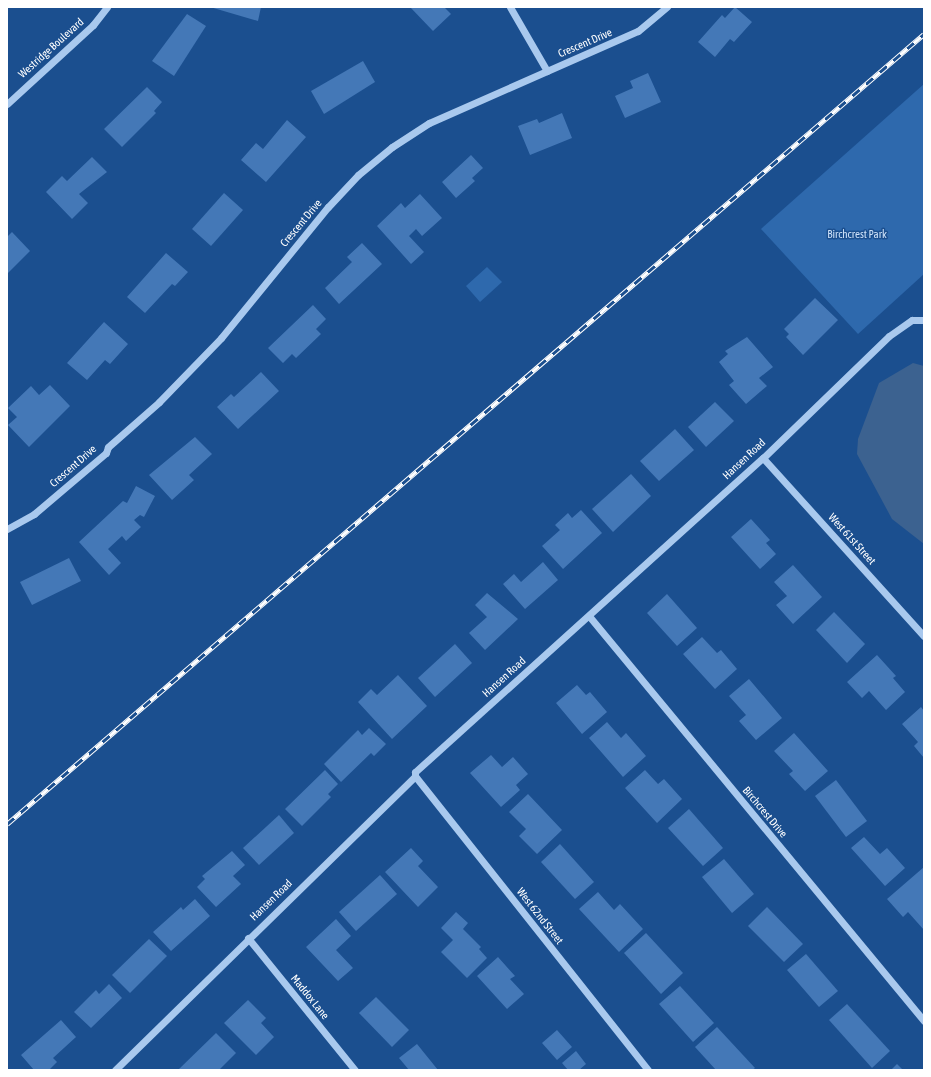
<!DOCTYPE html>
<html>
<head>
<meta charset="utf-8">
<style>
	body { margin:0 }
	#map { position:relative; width:931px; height:1077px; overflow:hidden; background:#1b4f8f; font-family:"Asap Condensed",sans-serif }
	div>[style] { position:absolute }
	.green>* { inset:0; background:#2e69ad }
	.water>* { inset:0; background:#3c6290 }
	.building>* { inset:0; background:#4478b7 }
	.minor>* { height:7px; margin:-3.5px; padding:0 3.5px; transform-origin:3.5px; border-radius:3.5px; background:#a9c9ee }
	.rail>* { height:4.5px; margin-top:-2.25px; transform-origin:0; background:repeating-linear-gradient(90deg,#1b4f8f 0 9px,#fff 0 18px); box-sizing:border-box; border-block:1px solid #fff }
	span { translate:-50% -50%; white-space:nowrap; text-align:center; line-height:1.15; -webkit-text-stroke:3px #1b4f8f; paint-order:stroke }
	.street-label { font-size:11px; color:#fff }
	.park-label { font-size:11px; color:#cfe3fa }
	.frame { position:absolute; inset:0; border:8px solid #fff; pointer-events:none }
</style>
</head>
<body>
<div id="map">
	<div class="green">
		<div style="clip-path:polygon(924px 84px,924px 274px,858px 334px,761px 229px)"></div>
		<div style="clip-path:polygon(487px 267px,502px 282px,480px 302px,466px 286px)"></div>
	</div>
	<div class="water">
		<div style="clip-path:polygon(913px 363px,924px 366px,924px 544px,892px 519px,857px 454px,858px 439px,879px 383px)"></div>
	</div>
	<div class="building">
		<div style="clip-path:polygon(210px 7px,261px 7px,258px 21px)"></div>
		<div style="clip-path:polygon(410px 7px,444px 7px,451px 14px,433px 31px)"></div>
		<div style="clip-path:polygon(735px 7px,752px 22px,734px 42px,730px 39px,715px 57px,698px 42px,722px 15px,725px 18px)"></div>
		<div style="clip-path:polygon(187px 14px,206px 26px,174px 76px,152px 61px)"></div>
		<div style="clip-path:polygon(363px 61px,375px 82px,324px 114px,311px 91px)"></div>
		<div style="clip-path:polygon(648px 73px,661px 102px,625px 118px,615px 96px,633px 88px,630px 81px)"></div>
		<div style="clip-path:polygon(147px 87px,162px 102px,154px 111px,156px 113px,122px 147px,104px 129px)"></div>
		<div style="clip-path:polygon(562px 113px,572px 138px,530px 155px,518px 126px,537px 119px,539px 123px)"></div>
		<div style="clip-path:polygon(287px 120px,306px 137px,266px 182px,241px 160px,256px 143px,263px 149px)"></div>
		<div style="clip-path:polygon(471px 155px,483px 168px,472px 178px,475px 181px,456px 198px,442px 182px)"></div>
		<div style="clip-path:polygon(92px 157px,107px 172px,79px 194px,88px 203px,72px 219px,46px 192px,62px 176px,67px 181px)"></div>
		<div style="clip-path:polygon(224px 193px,243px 210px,211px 246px,192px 229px)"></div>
		<div style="clip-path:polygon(420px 194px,442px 218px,422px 236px,416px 229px,409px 236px,424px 252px,411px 264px,377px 226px,401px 203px,405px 208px)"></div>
		<div style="clip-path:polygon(12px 232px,30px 251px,7px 274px,7px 237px)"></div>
		<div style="clip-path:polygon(362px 243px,382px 264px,339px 304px,325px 288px,352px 262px,347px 257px)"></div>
		<div style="clip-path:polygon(166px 253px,188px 272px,175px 286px,172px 284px,145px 313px,127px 297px)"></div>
		<div style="clip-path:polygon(815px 298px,838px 320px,803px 355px,786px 337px,789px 334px,784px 329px)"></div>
		<div style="clip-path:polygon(313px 305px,326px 319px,316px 329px,321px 334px,296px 358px,292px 354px,283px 363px,268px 348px)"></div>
		<div style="clip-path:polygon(104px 322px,128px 344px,110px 364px,105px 360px,87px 380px,67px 363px)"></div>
		<div style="clip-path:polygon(747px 337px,773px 367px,759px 378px,767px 386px,746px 404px,729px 385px,734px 381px,719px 362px,728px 354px,725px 351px)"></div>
		<div style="clip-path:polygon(261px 372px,279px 391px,238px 429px,217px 407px,231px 394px,234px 397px)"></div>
		<div style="clip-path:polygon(50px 385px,70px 406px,29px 447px,8px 425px,17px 417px,8px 408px,31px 386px,39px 395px)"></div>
		<div style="clip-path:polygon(715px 402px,734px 421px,706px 447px,688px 427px)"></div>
		<div style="clip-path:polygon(675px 429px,694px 450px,659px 481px,640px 461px)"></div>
		<div style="clip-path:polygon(195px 437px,212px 454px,189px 475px,194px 480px,172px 500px,149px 475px)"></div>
		<div style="clip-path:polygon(631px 474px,651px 496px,613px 532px,592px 509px)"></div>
		<div style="clip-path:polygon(136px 486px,155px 496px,144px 517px,140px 515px,134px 520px,141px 527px,126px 541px,122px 536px,108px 549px,121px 563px,109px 575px,79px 542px,123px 501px,127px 503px)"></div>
		<div style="clip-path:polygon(581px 510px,602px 533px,563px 569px,542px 546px,560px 530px,555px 525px,568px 513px,572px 518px)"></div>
		<div style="clip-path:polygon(751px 519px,770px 540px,766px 543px,776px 554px,760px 569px,731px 537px)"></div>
		<div style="clip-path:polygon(69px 558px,81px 581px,32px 605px,20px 582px)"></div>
		<div style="clip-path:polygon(543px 562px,558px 580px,525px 609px,503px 584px,514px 574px,521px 582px)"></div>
		<div style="clip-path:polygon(793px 565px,822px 597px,793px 624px,776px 605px,787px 596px,774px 582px)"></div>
		<div style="clip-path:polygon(487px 593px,518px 619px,485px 650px,469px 633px,487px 617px,475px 605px)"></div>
		<div style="clip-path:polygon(667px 594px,697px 628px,677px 646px,647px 613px)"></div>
		<div style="clip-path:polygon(834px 612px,865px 644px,847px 663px,816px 630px)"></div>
		<div style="clip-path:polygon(702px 637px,717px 653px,721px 650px,737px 669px,715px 689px,683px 654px)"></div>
		<div style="clip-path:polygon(455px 644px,472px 663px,435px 697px,418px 678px)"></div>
		<div style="clip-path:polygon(877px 655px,896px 676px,893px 678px,905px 692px,886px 710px,869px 691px,862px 698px,847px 682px)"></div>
		<div style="clip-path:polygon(398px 675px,427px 706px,392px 739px,358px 702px,371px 689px,377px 695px)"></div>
		<div style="clip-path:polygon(749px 679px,782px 718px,756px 740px,739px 721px,746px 715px,729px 696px)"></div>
		<div style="clip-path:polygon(577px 685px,586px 695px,590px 692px,607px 712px,582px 734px,556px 703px)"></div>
		<div style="clip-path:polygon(921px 707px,924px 711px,924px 758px,914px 746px,918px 742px,902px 724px)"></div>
		<div style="clip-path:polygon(607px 722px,621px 738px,626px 733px,646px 756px,623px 777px,589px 738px)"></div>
		<div style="clip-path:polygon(369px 728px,386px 744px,374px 756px,371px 753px,341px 782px,324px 764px,358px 730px,362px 735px)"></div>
		<div style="clip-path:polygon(794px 733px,828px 771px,805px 791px,789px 774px,793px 771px,774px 751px)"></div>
		<div style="clip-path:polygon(491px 755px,502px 767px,513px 757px,528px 774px,516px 785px,520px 790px,501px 807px,470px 773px)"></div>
		<div style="clip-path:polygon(325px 770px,338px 784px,328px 794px,331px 797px,302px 826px,285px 809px)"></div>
		<div style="clip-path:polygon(645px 770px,658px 784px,664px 779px,682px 799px,657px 823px,625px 788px)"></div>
		<div style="clip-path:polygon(836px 780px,867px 821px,846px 837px,815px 796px)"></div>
		<div style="clip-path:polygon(528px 794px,562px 830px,537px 854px,519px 836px,526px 829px,509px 812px)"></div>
		<div style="clip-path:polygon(689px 809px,723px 848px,703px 866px,668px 828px)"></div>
		<div style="clip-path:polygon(279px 815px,294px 833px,259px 865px,243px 848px)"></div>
		<div style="clip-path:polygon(864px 837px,880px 854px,887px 848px,905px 868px,885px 886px,851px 848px)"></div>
		<div style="clip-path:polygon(560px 844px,594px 882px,575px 899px,541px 862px)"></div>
		<div style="clip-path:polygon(411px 848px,423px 861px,418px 866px,438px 887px,418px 907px,385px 872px)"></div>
		<div style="clip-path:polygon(232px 851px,245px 865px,233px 876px,241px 884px,216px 907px,197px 887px,205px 879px,202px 876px)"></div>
		<div style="clip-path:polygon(724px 859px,754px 894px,732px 913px,702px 877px)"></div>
		<div style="clip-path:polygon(924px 867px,924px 930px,908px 912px,903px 917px,887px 899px)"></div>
		<div style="clip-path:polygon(380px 875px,397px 894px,356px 931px,339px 912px)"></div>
		<div style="clip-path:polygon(598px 892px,614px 910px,620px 904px,643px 929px,619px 952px,579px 909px)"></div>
		<div style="clip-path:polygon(195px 899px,210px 916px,171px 951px,153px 932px,181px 907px,183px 910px)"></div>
		<div style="clip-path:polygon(767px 907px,803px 944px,784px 962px,748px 926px)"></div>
		<div style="clip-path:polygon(456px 912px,468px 923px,463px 929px,481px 947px,479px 949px,487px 958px,467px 978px,441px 952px,453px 940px,441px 928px)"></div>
		<div style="clip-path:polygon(336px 919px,351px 936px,336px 950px,353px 968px,338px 981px,306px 947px)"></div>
		<div style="clip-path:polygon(646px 933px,683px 973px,661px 994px,624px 953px)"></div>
		<div style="clip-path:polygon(149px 939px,167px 956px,130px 993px,112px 975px)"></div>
		<div style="clip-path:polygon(806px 954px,838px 991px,819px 1007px,787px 970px)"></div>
		<div style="clip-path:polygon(498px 957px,515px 976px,510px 979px,524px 994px,507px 1009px,477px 976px)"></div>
		<div style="clip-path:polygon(109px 984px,122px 998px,91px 1028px,74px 1012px,96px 990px,99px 994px)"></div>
		<div style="clip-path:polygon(680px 986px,714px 1023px,693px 1042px,659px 1004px)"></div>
		<div style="clip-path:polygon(376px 997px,409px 1030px,392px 1047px,359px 1013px)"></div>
		<div style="clip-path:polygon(248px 1000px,266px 1018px,261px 1023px,274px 1037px,256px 1055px,224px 1023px)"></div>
		<div style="clip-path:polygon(847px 1004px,890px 1051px,872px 1068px,829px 1020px)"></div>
		<div style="clip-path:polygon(61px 1020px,76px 1037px,53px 1058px,57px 1062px,49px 1070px,34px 1070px,21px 1055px)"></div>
		<div style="clip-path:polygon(717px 1027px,755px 1068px,752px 1070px,716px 1070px,695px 1047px)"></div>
		<div style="clip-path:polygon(557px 1030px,572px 1047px,557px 1060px,542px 1043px)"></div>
		<div style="clip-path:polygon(216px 1033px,236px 1053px,219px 1070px,178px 1070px)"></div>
		<div style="clip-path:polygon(417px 1044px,438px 1070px,409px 1070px,399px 1058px)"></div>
		<div style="clip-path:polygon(576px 1051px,586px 1064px,579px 1070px,568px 1070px,562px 1063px)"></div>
		<div style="clip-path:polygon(897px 1064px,903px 1070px,891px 1070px)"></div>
	</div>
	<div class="minor">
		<div style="left:510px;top:7px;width:74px;rotate:60deg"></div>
		<div style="left:7px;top:104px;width:117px;rotate:-42.6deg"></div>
		<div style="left:93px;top:25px;width:23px;rotate:-52deg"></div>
		<div style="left:763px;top:458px;width:240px;rotate:47.9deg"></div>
		<div style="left:7px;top:529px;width:31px;rotate:-29deg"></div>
		<div style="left:34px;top:514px;width:94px;rotate:-40.3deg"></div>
		<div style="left:106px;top:453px;width:6px;rotate:-72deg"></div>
		<div style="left:108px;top:447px;width:68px;rotate:-41.4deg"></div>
		<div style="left:159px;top:402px;width:89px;rotate:-45.9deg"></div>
		<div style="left:221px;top:338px;width:169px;rotate:-50.8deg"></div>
		<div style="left:328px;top:207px;width:44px;rotate:-46.8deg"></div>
		<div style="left:358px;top:175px;width:44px;rotate:-39.5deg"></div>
		<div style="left:392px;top:147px;width:44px;rotate:-33deg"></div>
		<div style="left:429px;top:123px;width:228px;rotate:-23.8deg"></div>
		<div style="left:638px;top:31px;width:38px;rotate:-40deg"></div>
		<div style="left:589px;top:616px;width:526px;rotate:50.4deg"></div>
		<div style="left:415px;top:776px;width:375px;rotate:51.6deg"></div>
		<div style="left:248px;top:938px;width:170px;rotate:51deg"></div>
		<div style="left:115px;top:1070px;width:420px;rotate:-44.4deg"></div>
		<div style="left:415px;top:776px;width:4px;rotate:-90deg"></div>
		<div style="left:415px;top:772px;width:469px;rotate:-42.1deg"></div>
		<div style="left:763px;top:458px;width:175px;rotate:-44.1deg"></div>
		<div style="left:889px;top:336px;width:28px;rotate:-35deg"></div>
		<div style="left:912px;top:320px;width:12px"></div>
	</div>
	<div class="rail">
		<div style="left:7px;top:824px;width:1210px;rotate:-40.75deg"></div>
	</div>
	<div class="street-label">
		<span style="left:585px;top:43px;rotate:-23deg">Crescent Drive</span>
		<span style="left:51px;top:48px;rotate:-42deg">Westridge Boulevard</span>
		<span style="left:301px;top:223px;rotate:-50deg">Crescent Drive</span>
		<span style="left:744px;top:459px;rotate:-43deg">Hansen Road</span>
		<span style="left:73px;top:466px;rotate:-41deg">Crescent Drive</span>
		<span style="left:852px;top:539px;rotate:48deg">West 61st Street</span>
		<span style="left:504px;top:677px;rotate:-42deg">Hansen Road</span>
		<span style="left:765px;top:812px;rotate:50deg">Birchcrest Drive</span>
		<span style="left:271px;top:900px;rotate:-44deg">Hansen Road</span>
		<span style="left:540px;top:916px;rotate:52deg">West 62nd Street</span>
		<span style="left:310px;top:997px;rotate:51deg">Maddox Lane</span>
	</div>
	<div class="park-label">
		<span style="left:857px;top:234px">Birchcrest Park</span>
	</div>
	<div class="frame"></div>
</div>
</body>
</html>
